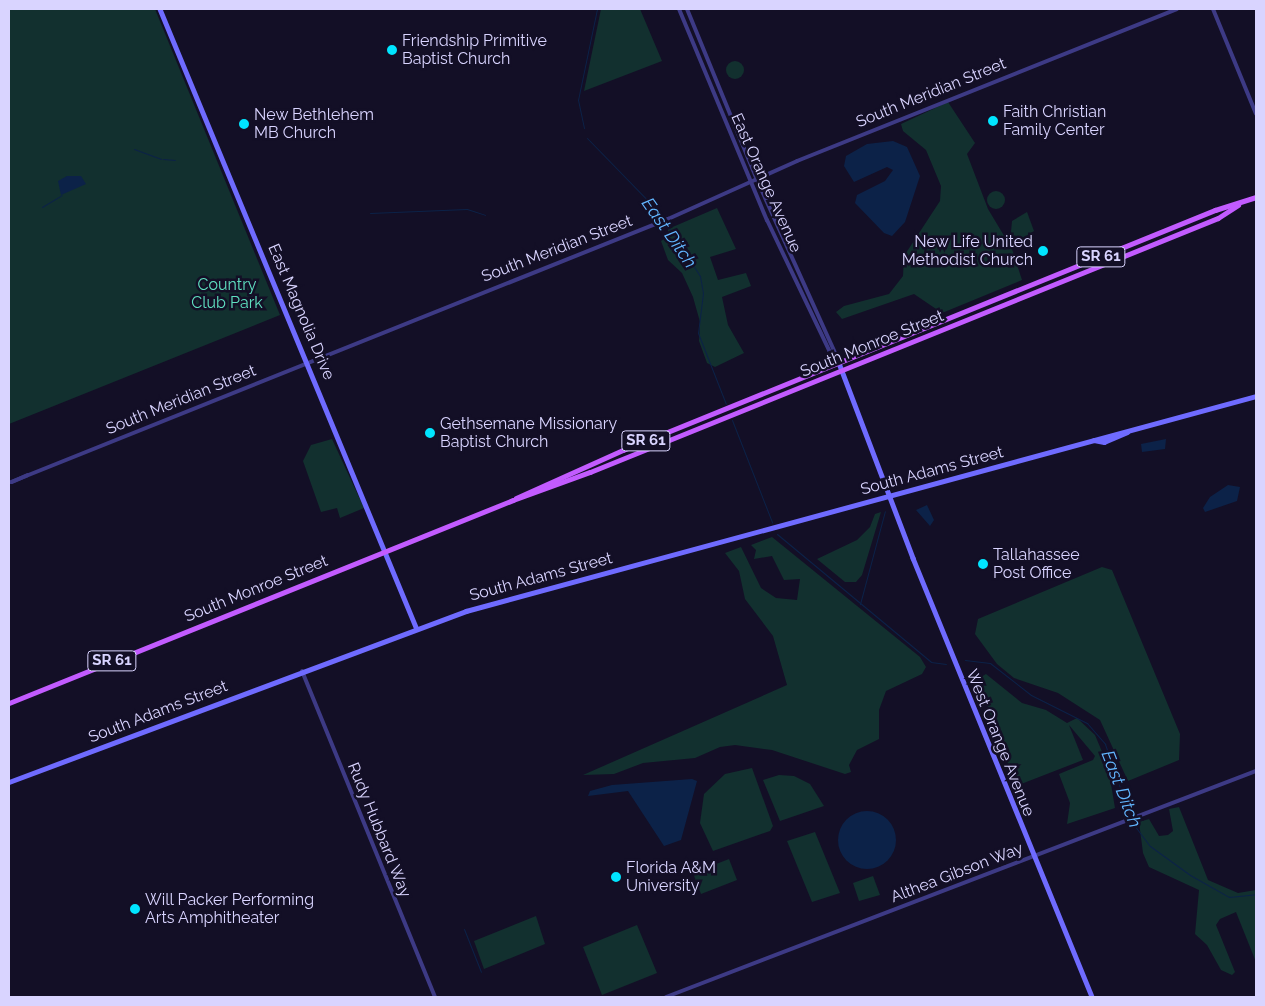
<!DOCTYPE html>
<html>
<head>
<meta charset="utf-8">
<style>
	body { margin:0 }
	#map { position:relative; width:1265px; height:1006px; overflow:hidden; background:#130f26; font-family:Raleway,sans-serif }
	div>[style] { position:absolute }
	.green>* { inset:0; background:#12302f }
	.round { border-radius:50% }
	.water>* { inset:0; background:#0c2248 }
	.stream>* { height:1px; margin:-0.5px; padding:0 0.5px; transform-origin:0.5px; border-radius:0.5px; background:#0c2248 }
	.tertiary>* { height:4px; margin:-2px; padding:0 2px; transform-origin:2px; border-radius:2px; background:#3d3a85 }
	.secondary>* { height:4.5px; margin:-2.25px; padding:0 2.25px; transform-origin:2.25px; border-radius:2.25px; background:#6f6bff }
	.primary>* { height:5px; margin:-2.5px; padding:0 2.5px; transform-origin:2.5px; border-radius:2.5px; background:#c25bff }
	.dots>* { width:14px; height:14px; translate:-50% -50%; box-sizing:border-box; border:2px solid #130f26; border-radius:50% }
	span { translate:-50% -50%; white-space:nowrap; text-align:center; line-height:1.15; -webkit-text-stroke:5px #130f26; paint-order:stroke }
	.shield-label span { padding:1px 4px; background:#130f26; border:1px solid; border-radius:4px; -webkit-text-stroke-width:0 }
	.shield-label { font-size:15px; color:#d9d4ff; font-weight:700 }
	.poi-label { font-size:16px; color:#d9d4ff }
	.left { translate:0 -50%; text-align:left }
	.right { translate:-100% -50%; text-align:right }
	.street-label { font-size:16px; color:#d9d4ff }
	.park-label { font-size:16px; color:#5fe0c0 }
	.water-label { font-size:18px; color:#62b6ff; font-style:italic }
	.frame { position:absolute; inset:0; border:10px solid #d9d4ff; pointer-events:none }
</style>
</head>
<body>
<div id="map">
	<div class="green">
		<div style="clip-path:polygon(9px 9px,155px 9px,280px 315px,9px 424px)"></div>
		<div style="clip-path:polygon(601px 9px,640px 9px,662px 61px,584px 91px)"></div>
		<div class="round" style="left:726px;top:61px;width:18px;height:18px"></div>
		<div style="clip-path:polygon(948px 102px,975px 143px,967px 154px,988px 209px,1012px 249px,1022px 280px,942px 313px,914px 294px,842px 319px,836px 312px,844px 306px,889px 294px,903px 276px,904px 256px,940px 201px,941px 186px,926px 150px,903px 131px,901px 124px)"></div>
		<div class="round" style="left:987px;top:191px;width:18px;height:18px"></div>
		<div style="clip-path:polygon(717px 208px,736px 249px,710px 257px,718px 280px,746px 273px,751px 286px,722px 297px,728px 325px,744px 353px,715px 367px,707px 363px,699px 341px,700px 322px,693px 297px,682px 273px,668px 260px,661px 241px,668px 236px,668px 229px)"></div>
		<div style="clip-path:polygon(1027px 212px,1034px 231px,1017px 242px,1011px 232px,1012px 221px)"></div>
		<div style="clip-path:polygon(332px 439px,364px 508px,340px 518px,337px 508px,321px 512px,303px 461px,311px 445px)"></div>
		<div style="clip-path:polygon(881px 512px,862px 575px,856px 582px,845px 582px,817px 559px,857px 540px,870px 527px,875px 514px)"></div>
		<div style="clip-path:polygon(772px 537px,920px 657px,926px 667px,922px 674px,886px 691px,879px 710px,879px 739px,857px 750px,849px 765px,851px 772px,845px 774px,772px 750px,735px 745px,720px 747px,695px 758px,643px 763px,614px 774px,583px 775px,787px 685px,773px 636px,745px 599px,739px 571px,725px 553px,741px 547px,761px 588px,776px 598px,797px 600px,800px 579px,784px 580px,772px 556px,754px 559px,756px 550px,751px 545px)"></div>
		<div style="clip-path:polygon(1102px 567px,1112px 570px,1180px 734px,1179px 760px,1128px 781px,1100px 720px,1058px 693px,1014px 678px,997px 664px,975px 634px,978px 619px)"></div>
		<div style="clip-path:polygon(986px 674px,1022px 703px,1046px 710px,1067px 723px,1077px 718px,1095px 735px,1108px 766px,1115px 808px,1067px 824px,1070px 803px,1059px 774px,1093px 760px,1095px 756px,1069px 725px,1083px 760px,1016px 786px,978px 679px)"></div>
		<div style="clip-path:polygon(752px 768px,773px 826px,770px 831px,713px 851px,700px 823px,704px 794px,725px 774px)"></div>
		<div style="clip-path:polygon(779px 775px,794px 776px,810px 784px,824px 806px,780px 821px,763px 780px)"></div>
		<div style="clip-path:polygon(1179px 807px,1208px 880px,1238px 893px,1256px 890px,1256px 962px,1236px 912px,1220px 919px,1216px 925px,1235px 972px,1232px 975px,1221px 970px,1207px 945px,1195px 934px,1199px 890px,1149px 867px,1143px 853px,1139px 822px,1149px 819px,1159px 836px,1168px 835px,1173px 831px,1169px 809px)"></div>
		<div style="clip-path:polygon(815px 832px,840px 893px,812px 902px,787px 841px)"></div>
		<div style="clip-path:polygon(729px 859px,737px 880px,701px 894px,693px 873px)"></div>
		<div style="clip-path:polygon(873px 876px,880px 895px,859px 901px,853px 883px)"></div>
		<div style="clip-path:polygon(536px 916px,545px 944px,484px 969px,474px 941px)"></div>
		<div style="clip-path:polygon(637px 925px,657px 973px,602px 995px,583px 947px)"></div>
	</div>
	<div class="water">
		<div style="clip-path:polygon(893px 141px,907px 147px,920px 176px,905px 222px,892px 236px,884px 233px,855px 203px,857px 195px,885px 181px,893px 170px,887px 167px,854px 182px,844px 166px,846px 156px,867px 144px)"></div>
		<div style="clip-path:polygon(67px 176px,81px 176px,86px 184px,61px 195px,58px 181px)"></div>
		<div style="clip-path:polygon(1166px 439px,1165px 449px,1142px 452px,1141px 444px)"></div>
		<div style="clip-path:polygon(1228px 485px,1240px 487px,1237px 501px,1205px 512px,1203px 508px,1210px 497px)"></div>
		<div style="clip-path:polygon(927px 505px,934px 520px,930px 526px,916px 510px)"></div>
		<div style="clip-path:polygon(692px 779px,697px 781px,681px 840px,664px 846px,628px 791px,588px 796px,590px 791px,612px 785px)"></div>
		<div class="round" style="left:838px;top:811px;width:58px;height:58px"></div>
	</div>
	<div class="stream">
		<div style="left:584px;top:128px;width:29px;rotate:-102deg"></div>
		<div style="left:578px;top:100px;width:93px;rotate:-78.2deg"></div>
		<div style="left:587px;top:138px;width:102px;rotate:45.8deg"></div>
		<div style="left:658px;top:211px;width:77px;rotate:57.1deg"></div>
		<div style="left:700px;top:276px;width:17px;rotate:80deg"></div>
		<div style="left:703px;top:293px;width:40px;rotate:97.1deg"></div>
		<div style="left:698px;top:333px;width:76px;rotate:68.5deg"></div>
		<div style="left:134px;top:149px;width:29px;rotate:20deg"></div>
		<div style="left:163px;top:159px;width:12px;rotate:5deg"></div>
		<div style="left:42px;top:207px;width:23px;rotate:-31deg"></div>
		<div style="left:370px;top:213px;width:97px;rotate:-2.4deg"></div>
		<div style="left:467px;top:209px;width:19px;rotate:18deg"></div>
		<div style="left:732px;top:420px;width:110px;rotate:68.6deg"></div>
		<div style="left:777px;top:534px;width:200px;rotate:39.7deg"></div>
		<div style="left:931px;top:662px;width:15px;rotate:8deg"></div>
		<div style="left:860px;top:604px;width:96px;rotate:-75deg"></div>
		<div style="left:965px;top:660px;width:25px;rotate:7deg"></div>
		<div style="left:990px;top:663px;width:52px;rotate:38deg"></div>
		<div style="left:1031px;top:695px;width:63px;rotate:26.6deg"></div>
		<div style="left:1087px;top:723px;width:28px;rotate:49deg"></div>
		<div style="left:1105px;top:744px;width:77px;rotate:71.1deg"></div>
		<div style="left:1131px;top:821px;width:31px;rotate:53deg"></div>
		<div style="left:1150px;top:846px;width:49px;rotate:35.9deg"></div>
		<div style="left:1190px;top:875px;width:45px;rotate:29.4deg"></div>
		<div style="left:1229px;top:897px;width:27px;rotate:-6deg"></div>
		<div style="left:464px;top:929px;width:46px;rotate:68.4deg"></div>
	</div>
	<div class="tertiary">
		<div style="left:679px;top:9px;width:229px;rotate:67.4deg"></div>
		<div style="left:767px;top:220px;width:146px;rotate:64.5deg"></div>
		<div style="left:830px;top:352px;width:14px;rotate:51deg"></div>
		<div style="left:687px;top:9px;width:185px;rotate:67.7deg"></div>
		<div style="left:757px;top:180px;width:200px;rotate:65.7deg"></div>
		<div style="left:1213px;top:9px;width:113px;rotate:67.7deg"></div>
		<div style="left:11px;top:482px;width:708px;rotate:-21.82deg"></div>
		<div style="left:668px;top:219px;width:141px;rotate:-24.2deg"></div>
		<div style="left:797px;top:161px;width:409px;rotate:-21.8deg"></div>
		<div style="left:12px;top:482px;width:17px;rotate:-24deg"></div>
		<div style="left:302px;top:671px;width:352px;rotate:67.8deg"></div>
		<div style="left:666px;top:997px;width:632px;rotate:-20.96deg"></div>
	</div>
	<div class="secondary">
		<div style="left:160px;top:9px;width:669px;rotate:67.5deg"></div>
		<div style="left:839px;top:363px;width:209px;rotate:69.2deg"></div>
		<div style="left:913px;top:558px;width:474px;rotate:67.8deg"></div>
		<div style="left:1094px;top:440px;width:10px;rotate:11deg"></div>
		<div style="left:1104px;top:442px;width:25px;rotate:-23deg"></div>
		<div style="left:9px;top:782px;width:488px;rotate:-20.5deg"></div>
		<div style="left:466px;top:611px;width:819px;rotate:-15.22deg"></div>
	</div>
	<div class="primary">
		<div style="left:516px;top:498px;width:117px;rotate:-24.2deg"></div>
		<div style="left:623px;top:450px;width:639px;rotate:-22.07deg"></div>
		<div style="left:1215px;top:210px;width:43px;rotate:-17.6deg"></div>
		<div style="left:9px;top:703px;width:543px;rotate:-21.94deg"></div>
		<div style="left:513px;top:500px;width:82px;rotate:-20deg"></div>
		<div style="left:590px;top:472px;width:677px;rotate:-22.02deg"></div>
		<div style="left:1218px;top:218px;width:24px;rotate:-33deg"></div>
	</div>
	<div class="dots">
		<div style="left:392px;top:50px;background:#00e5ff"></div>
		<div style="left:993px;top:121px;background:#00e5ff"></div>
		<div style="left:244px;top:124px;background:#00e5ff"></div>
		<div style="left:1043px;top:251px;background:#00e5ff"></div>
		<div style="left:430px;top:433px;background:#00e5ff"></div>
		<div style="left:983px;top:564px;background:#00e5ff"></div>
		<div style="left:616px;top:877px;background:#00e5ff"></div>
		<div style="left:135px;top:909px;background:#00e5ff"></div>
	</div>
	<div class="shield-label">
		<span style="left:1101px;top:257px">SR 61</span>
		<span style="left:646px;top:441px">SR 61</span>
		<span style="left:112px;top:661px">SR 61</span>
	</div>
	<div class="poi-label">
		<span class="left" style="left:402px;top:50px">Friendship Primitive<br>Baptist Church</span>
		<span class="left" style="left:1003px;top:121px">Faith Christian<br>Family Center</span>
		<span class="left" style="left:254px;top:124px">New Bethlehem<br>MB Church</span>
		<span class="right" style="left:1033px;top:251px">New Life United<br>Methodist Church</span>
		<span class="left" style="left:440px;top:433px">Gethsemane Missionary<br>Baptist Church</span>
		<span class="left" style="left:993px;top:564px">Tallahassee<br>Post Office</span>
		<span class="left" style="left:626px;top:877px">Florida A&amp;M<br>University</span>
		<span class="left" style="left:145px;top:909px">Will Packer Performing<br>Arts Amphitheater</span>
	</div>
	<div class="street-label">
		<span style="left:931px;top:93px;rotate:-22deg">South Meridian Street</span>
		<span style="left:766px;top:183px;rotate:66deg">East Orange Avenue</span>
		<span style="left:557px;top:249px;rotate:-21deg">South Meridian Street</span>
		<span style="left:301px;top:312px;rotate:67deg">East Magnolia Drive</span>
		<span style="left:872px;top:344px;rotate:-22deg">South Monroe Street</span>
		<span style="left:181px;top:400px;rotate:-22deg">South Meridian Street</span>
		<span style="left:932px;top:471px;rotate:-15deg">South Adams Street</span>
		<span style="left:541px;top:577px;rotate:-15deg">South Adams Street</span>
		<span style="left:256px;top:589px;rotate:-22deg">South Monroe Street</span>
		<span style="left:158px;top:712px;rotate:-21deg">South Adams Street</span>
		<span style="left:1000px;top:743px;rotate:68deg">West Orange Avenue</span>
		<span style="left:379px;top:830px;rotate:68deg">Rudy Hubbard Way</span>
		<span style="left:957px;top:873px;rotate:-21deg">Althea Gibson Way</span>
	</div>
	<div class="park-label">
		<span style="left:227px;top:294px">Country<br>Club Park</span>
	</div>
	<div class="water-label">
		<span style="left:669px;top:233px;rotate:55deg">East Ditch</span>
		<span style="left:1121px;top:789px;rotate:69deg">East Ditch</span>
	</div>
	<div class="frame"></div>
</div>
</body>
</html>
